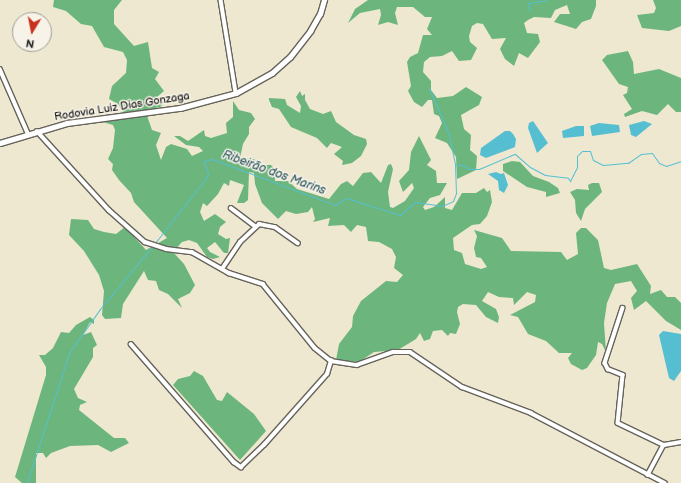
<!DOCTYPE html>
<html>
<head>
<meta charset="utf-8">
<style>
	body { margin:0 }
	#map { position:relative; width:681px; height:483px; overflow:hidden; background:#eee8d0; font-family:"Balsamiq Sans",sans-serif }
	div>[style] { position:absolute }
	.forest>* { inset:0; background:#6cb67d }
	.water>* { inset:0; background:#55bfd1 }
	.stream>* { height:1px; margin:-0.5px; padding:0 0.5px; transform-origin:0.5px; border-radius:0.5px; background:#55bfd1 }
	.roads { filter:drop-shadow(1px 0 #66635b) drop-shadow(-1px 0 #66635b) drop-shadow(0 1px #66635b) drop-shadow(0 -1px #66635b) }
	.minor>* { height:3.5px; margin:-1.75px; padding:0 1.75px; transform-origin:1.75px; border-radius:1.75px; background:#fff }
	.major>* { height:4.5px; margin:-2.25px; padding:0 2.25px; transform-origin:2.25px; border-radius:2.25px; background:#fff }
	span { translate:-50% -50%; white-space:nowrap; text-align:center; line-height:1.15; -webkit-text-stroke:3px #f7f3e8; paint-order:stroke }
	.street-label { font-size:11px; color:#1c1c1c }
	.water-label { font-size:12px; color:#335d64; font-style:italic }
	.north { position:absolute; left:12px; top:12px; width:40px; height:40px; box-sizing:border-box; background:#f7f3e8; border:1px solid #9f9d96; border-radius:50%; rotate:190deg; font-size:11px; font-weight:700; line-height:16px; text-align:center; color:#1c1c1c }
	.north::after { content:''; display:block; margin:auto; width:14px; height:18px; background:#c8321e; clip-path:polygon(50% 0,100% 100%,50% 72%,0 100%) }
</style>
</head>
<body>
<div id="map">
	<div class="forest">
		<div style="clip-path:polygon(54px 0,122px 0,114px 10px,114px 24px,134px 46px,148px 42px,152px 68px,159px 72px,155px 79px,164px 91px,157px 97px,164px 103px,160px 107px,133px 113px,146px 113px,152px 130px,161px 133px,156px 145px,161px 160px,166px 147px,171px 144px,187px 149px,192px 156px,203px 151px,199px 147px,186px 145px,174px 136px,180px 136px,188px 141px,204px 130px,205px 136px,211px 138px,227px 133px,226px 123px,233px 117px,233px 101px,239px 110px,251px 113px,255px 119px,249px 127px,249px 134px,243px 144px,240px 158px,254px 159px,261px 165px,271px 165px,276px 171px,275px 181px,288px 181px,297px 189px,329px 199px,341px 184px,347px 181px,353px 186px,363px 173px,371px 172px,381px 183px,388px 165px,391px 164px,393px 169px,388px 192px,390px 207px,393px 208px,405px 201px,414px 188px,412px 183px,403px 192px,399px 181px,409px 170px,411px 152px,419px 136px,431px 160px,427px 165px,436px 171px,437px 183px,447px 183px,440px 195px,430px 198px,423px 207px,425px 210px,434px 207px,445px 197px,445px 208px,452px 210px,462px 193px,476px 193px,484px 188px,487px 192px,490px 190px,492px 202px,487px 216px,480px 224px,472px 225px,453px 238px,454px 250px,462px 253px,465px 264px,481px 269px,487px 267px,481px 258px,476px 257px,474px 248px,477px 236px,474px 230px,502px 238px,511px 251px,561px 252px,567px 260px,578px 254px,576px 233px,581px 228px,586px 228px,598px 240px,604px 268px,611px 270px,637px 264px,651px 286px,650px 294px,661px 290px,667px 297px,675px 297px,681px 303px,681px 330px,666px 321px,646px 301px,634px 310px,631px 298px,637px 291px,631px 281px,615px 284px,607px 303px,604px 323px,606px 352px,602px 344px,598px 342px,596px 355px,587px 368px,582px 370px,571px 364px,568px 358px,572px 353px,559px 353px,546px 341px,528px 334px,518px 317px,510px 315px,535px 302px,536px 295px,527px 292px,514px 305px,513px 298px,499px 297px,488px 292px,482px 301px,496px 309px,499px 317px,498px 323px,486px 317px,476px 305px,463px 304px,458px 307px,457px 312px,460px 324px,456px 334px,450px 333px,448px 336px,442px 330px,433px 331px,430px 339px,424px 341px,420px 333px,416px 339px,398px 350px,374px 352px,359px 362px,336px 360px,339px 344px,352px 327px,353px 316px,361px 301px,386px 281px,397px 282px,403px 275px,394px 268px,396px 257px,392px 249px,379px 242px,368px 241px,366px 227px,357px 225px,351px 232px,344px 225px,328px 226px,330px 218px,313px 222px,315px 219px,312px 207px,308px 212px,296px 214px,286px 211px,278px 219px,262px 203px,255px 184px,254px 173px,249px 172px,248px 200px,244px 203px,237px 203px,244px 185px,230px 180px,229px 186px,224px 183px,218px 194px,207px 206px,203px 203px,200px 212px,204px 221px,215px 214px,226px 222px,220px 227px,218px 234px,226px 239px,230px 238px,228px 253px,224px 253px,215px 242px,207px 248px,210px 252px,220px 257px,213px 259px,207px 257px,197px 243px,189px 240px,182px 242px,173px 252px,184px 264px,195px 285px,190px 293px,178px 299px,182px 308px,168px 294px,159px 290px,156px 281px,148px 280px,144px 271px,123px 304px,121px 318px,105px 319px,102px 315px,104px 291px,99px 275px,84px 251px,69px 235px,71px 219px,88px 220px,94px 229px,104px 232px,116px 234px,125px 227px,146px 250px,167px 238px,134px 202px,131px 193px,119px 180px,112px 170px,113px 164px,108px 159px,113px 148px,115px 130px,113px 125px,99px 121px,125px 114px,118px 104px,109px 99px,112px 86px,126px 73px,127px 60px,123px 52px,104px 47px,92px 26px,81px 24px,66px 11px,53px 7px)"></div>
		<div style="clip-path:polygon(368px 0,596px 0,596px 6px,591px 19px,582px 22px,576px 29px,554px 22px,560px 14px,570px 14px,567px 5px,555px 10px,551px 18px,534px 17px,528px 20px,524px 23px,527px 33px,538px 34px,540px 42px,528px 58px,519px 53px,514px 66px,505px 59px,500px 49px,506px 38px,492px 39px,483px 24px,477px 23px,472px 26px,469px 36px,470px 42px,477px 48px,471px 60px,459px 61px,452px 51px,442px 56px,430px 57px,424px 62px,423px 72px,431px 81px,431px 90px,437px 98px,453px 96px,466px 87px,482px 97px,479px 105px,461px 115px,464px 129px,471px 135px,470px 150px,477px 156px,476px 170px,457px 179px,456px 157px,447px 143px,435px 138px,442px 123px,439px 116px,434px 114px,432px 100px,428px 100px,422px 107px,414px 102px,408px 91px,411px 86px,407px 62px,410px 57px,418px 53px,423px 35px,432px 35px,427px 29px,432px 17px,425px 17px,413px 7px,397px 7px,395px 13px,398px 25px,388px 22px,378px 25px,381px 15px,380px 9px,360px 13px,348px 23px,355px 9px)"></div>
		<div style="clip-path:polygon(653px 0,681px 0,681px 26px,669px 31px,642px 28px,637px 15px,654px 13px,656px 8px)"></div>
		<div style="clip-path:polygon(628px 51px,633px 62px,634px 74px,659px 69px,681px 78px,681px 112px,676px 112px,668px 104px,657px 115px,642px 111px,625px 117px,624px 114px,632px 109px,623px 95px,627px 93px,628px 87px,619px 84px,602px 60px,607px 55px)"></div>
		<div style="clip-path:polygon(300px 91px,302px 96px,305px 94px,305px 100px,310px 109px,323px 114px,331px 111px,336px 122px,354px 135px,366px 139px,367px 144px,361px 156px,352px 163px,342px 165px,343px 161px,334px 154px,342px 147px,331px 143px,327px 148px,317px 138px,291px 127px,279px 109px,272px 107px,269px 100px,269px 98px,285px 99px,287px 105px,300px 113px,301px 106px,296px 97px)"></div>
		<div style="clip-path:polygon(512px 161px,520px 162px,533px 176px,549px 182px,558px 188px,560px 193px,546px 197px,546px 192px,527px 187px,503px 171px,503px 164px)"></div>
		<div style="clip-path:polygon(592px 183px,599px 183px,602px 192px,585px 209px,581px 221px,576px 213px,575px 200px,570px 192px,577px 189px,589px 190px,588px 185px)"></div>
		<div style="clip-path:polygon(90px 317px,94px 320px,94px 324px,90px 322px,83px 335px,91px 332px,97px 345px,93px 348px,93px 357px,74px 389px,78px 398px,87px 402px,80px 405px,79px 410px,114px 438px,125px 438px,129px 443px,111px 452px,98px 445px,70px 446px,51px 453px,46px 458px,43px 453px,36px 453px,36px 483px,22px 483px,15px 477px,46px 375px,46px 367px,39px 355px,45px 355px,53px 348px,61px 332px,69px 333px,76px 325px)"></div>
		<div style="clip-path:polygon(194px 371px,203px 376px,217px 400px,222px 401px,227px 392px,254px 414px,266px 431px,240px 460px,173px 385px,178px 379px,190px 376px)"></div>
	</div>
	<div class="water">
		<div style="clip-path:polygon(533px 121px,548px 143px,537px 153px,528px 128px,529px 123px)"></div>
		<div style="clip-path:polygon(644px 121px,652px 124px,636px 137px,631px 135px,629px 125px)"></div>
		<div style="clip-path:polygon(599px 123px,619px 125px,620px 132px,592px 136px,590px 126px)"></div>
		<div style="clip-path:polygon(576px 126px,584px 126px,584px 136px,563px 138px,562px 131px)"></div>
		<div style="clip-path:polygon(505px 131px,510px 131px,513px 134px,516px 139px,515px 147px,486px 158px,480px 155px,481px 148px)"></div>
		<div style="clip-path:polygon(496px 172px,501px 174px,504px 173px,508px 185px,504px 193px,499px 190px,498px 181px,488px 174px)"></div>
		<div style="clip-path:polygon(663px 331px,681px 334px,681px 371px,674px 381px,669px 378px,659px 335px)"></div>
	</div>
	<div class="stream">
		<div style="left:529px;top:10px;width:7px;rotate:-98deg"></div>
		<div style="left:528px;top:3px;width:18px;rotate:-9deg"></div>
		<div style="left:455px;top:164px;width:10px;rotate:11deg"></div>
		<div style="left:465px;top:166px;width:5px;rotate:37deg"></div>
		<div style="left:469px;top:169px;width:10px"></div>
		<div style="left:479px;top:169px;width:39px;rotate:-23deg"></div>
		<div style="left:515px;top:154px;width:20px;rotate:41deg"></div>
		<div style="left:530px;top:167px;width:17px;rotate:28deg"></div>
		<div style="left:545px;top:175px;width:23px;rotate:7deg"></div>
		<div style="left:568px;top:178px;width:4px;rotate:56deg"></div>
		<div style="left:570px;top:181px;width:16px;rotate:-63deg"></div>
		<div style="left:577px;top:167px;width:11px;rotate:-90deg"></div>
		<div style="left:577px;top:156px;width:7px;rotate:-45deg"></div>
		<div style="left:582px;top:151px;width:8px"></div>
		<div style="left:590px;top:151px;width:9px;rotate:72deg"></div>
		<div style="left:593px;top:160px;width:11px;rotate:27deg"></div>
		<div style="left:603px;top:165px;width:25px;rotate:-5deg"></div>
		<div style="left:628px;top:163px;width:16px;rotate:-35deg"></div>
		<div style="left:641px;top:154px;width:11px;rotate:-5deg"></div>
		<div style="left:652px;top:153px;width:12px;rotate:55deg"></div>
		<div style="left:659px;top:163px;width:8px;rotate:23deg"></div>
		<div style="left:666px;top:166px;width:16px;rotate:-18deg"></div>
		<div style="left:155px;top:243px;width:83px;rotate:-51.9deg"></div>
		<div style="left:206px;top:178px;width:4px;rotate:-63deg"></div>
		<div style="left:208px;top:174px;width:14px;rotate:-107deg"></div>
		<div style="left:204px;top:161px;width:8px;rotate:-14deg"></div>
		<div style="left:212px;top:159px;width:131px;rotate:20.5deg"></div>
		<div style="left:335px;top:205px;width:13px;rotate:-32deg"></div>
		<div style="left:346px;top:198px;width:57px;rotate:17.5deg"></div>
		<div style="left:400px;top:215px;width:20px;rotate:-41deg"></div>
		<div style="left:415px;top:202px;width:27px;rotate:8deg"></div>
		<div style="left:442px;top:206px;width:12px;rotate:-24deg"></div>
		<div style="left:453px;top:201px;width:9px;rotate:-69deg"></div>
		<div style="left:456px;top:193px;width:29px;rotate:-92deg"></div>
		<div style="left:455px;top:164px;width:33px;rotate:-102deg"></div>
		<div style="left:448px;top:132px;width:48px;rotate:-113.4deg"></div>
		<div style="left:27px;top:483px;width:137px;rotate:-72.1deg"></div>
		<div style="left:69px;top:353px;width:54px;rotate:-54.8deg"></div>
		<div style="left:100px;top:309px;width:80px;rotate:-50.1deg"></div>
	</div>
	<div class="roads">
		<div class="minor">
			<div style="left:221px;top:0;width:94px;rotate:80.8deg"></div>
			<div style="left:0;top:69px;width:70px;rotate:66.4deg"></div>
			<div style="left:37px;top:131px;width:107px;rotate:47.7deg"></div>
			<div style="left:109px;top:210px;width:48px;rotate:41.6deg"></div>
			<div style="left:145px;top:242px;width:22px;rotate:18deg"></div>
			<div style="left:166px;top:249px;width:26px;rotate:7deg"></div>
			<div style="left:192px;top:252px;width:43px;rotate:29.6deg"></div>
			<div style="left:229px;top:273px;width:36px;rotate:18deg"></div>
			<div style="left:263px;top:284px;width:82px;rotate:50.9deg"></div>
			<div style="left:315px;top:348px;width:21px;rotate:39deg"></div>
			<div style="left:331px;top:361px;width:26px;rotate:9deg"></div>
			<div style="left:357px;top:365px;width:38px;rotate:-20deg"></div>
			<div style="left:393px;top:352px;width:17px"></div>
			<div style="left:410px;top:352px;width:63px;rotate:33.9deg"></div>
			<div style="left:462px;top:387px;width:74px;rotate:20.6deg"></div>
			<div style="left:531px;top:413px;width:151px;rotate:27.6deg"></div>
			<div style="left:231px;top:208px;width:31px;rotate:37deg"></div>
			<div style="left:222px;top:269px;width:32px;rotate:-56deg"></div>
			<div style="left:240px;top:242px;width:26px;rotate:-43deg"></div>
			<div style="left:259px;top:224px;width:16px;rotate:11deg"></div>
			<div style="left:275px;top:227px;width:28px;rotate:35deg"></div>
			<div style="left:623px;top:308px;width:58px;rotate:108.1deg"></div>
			<div style="left:605px;top:363px;width:7px;rotate:63deg"></div>
			<div style="left:608px;top:369px;width:16px;rotate:22deg"></div>
			<div style="left:623px;top:375px;width:48px;rotate:95.9deg"></div>
			<div style="left:618px;top:423px;width:51px;rotate:25.6deg"></div>
			<div style="left:664px;top:445px;width:34px;rotate:118deg"></div>
			<div style="left:131px;top:344px;width:157px;rotate:48.9deg"></div>
			<div style="left:234px;top:462px;width:9px;rotate:36deg"></div>
			<div style="left:241px;top:467px;width:32px;rotate:-44deg"></div>
			<div style="left:264px;top:445px;width:95px;rotate:-48.4deg"></div>
			<div style="left:327px;top:374px;width:14px;rotate:-73deg"></div>
			<div style="left:664px;top:445px;width:17px;rotate:-10deg"></div>
		</div>
		<div class="major">
			<div style="left:0;top:143px;width:70px;rotate:-16.6deg"></div>
			<div style="left:67px;top:123px;width:114px;rotate:-7.6deg"></div>
			<div style="left:180px;top:108px;width:58px;rotate:-15deg"></div>
			<div style="left:236px;top:93px;width:41px;rotate:-29.1deg"></div>
			<div style="left:272px;top:73px;width:24px;rotate:-42deg"></div>
			<div style="left:290px;top:57px;width:33px;rotate:-52deg"></div>
			<div style="left:310px;top:31px;width:20px;rotate:-60deg"></div>
			<div style="left:320px;top:14px;width:15px;rotate:-74deg"></div>
		</div>
	</div>
	<div class="street-label">
		<span style="left:122px;top:107px;rotate:-9deg">Rodovia Luiz Dias Gonzaga</span>
	</div>
	<div class="water-label">
		<span style="left:274px;top:173px;rotate:20deg">Ribeirão dos Marins</span>
	</div>
	<div class="north">N</div>
</div>
</body>
</html>
